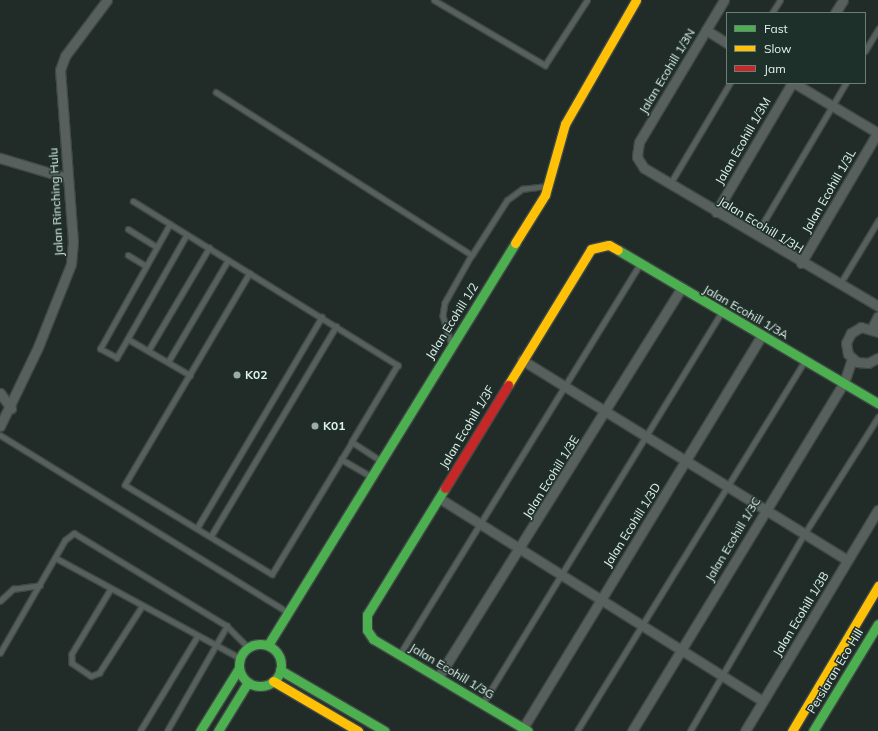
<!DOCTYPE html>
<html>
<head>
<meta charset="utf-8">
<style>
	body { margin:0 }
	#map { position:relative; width:878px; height:731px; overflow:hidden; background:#212c28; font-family:Mulish,sans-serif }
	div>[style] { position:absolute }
	.roads { filter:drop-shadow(1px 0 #3f4845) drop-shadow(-1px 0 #3f4845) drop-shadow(0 1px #3f4845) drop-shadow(0 -1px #3f4845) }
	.lane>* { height:4.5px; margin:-2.25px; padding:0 2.25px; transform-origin:2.25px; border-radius:2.25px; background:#58605d }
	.street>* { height:9px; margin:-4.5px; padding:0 4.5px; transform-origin:4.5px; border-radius:4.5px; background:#58605d }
	.fast>* { height:9px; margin:-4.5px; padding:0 4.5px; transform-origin:4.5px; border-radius:4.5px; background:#4caf50 }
	.fast>.ring { margin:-4.5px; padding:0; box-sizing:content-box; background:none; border:9px solid #4caf50; border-radius:50% }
	.slow>* { height:9px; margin:-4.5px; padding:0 4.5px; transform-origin:4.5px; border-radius:4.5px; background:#ffc107 }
	.jam>* { height:9px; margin:-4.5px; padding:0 4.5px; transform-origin:4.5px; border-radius:4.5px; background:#c62828 }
	.dots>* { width:11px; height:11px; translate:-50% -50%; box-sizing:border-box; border:2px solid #1d3029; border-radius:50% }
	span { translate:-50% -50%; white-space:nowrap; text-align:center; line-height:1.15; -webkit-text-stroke:3px #1d3029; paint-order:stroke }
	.street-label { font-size:12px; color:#e5f0eb }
	.poi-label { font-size:12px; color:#e5f0eb; font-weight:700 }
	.left { translate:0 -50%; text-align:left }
	.legend { position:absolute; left:726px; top:12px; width:140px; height:72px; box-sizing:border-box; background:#1d3029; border:1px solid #6d7d77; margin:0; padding:5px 7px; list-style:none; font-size:12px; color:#e5f0eb }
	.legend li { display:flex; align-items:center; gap:8px; height:20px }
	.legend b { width:20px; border:1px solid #6d7d77 }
</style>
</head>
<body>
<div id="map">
	<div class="roads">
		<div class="lane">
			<div style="left:434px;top:0;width:129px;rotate:30.4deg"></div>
			<div style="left:545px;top:65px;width:77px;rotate:-57.1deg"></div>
			<div style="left:772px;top:13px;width:15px;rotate:-58deg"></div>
			<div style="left:865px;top:51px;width:26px;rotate:-59deg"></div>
			<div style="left:216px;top:92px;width:303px;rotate:32.5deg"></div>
			<div style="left:472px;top:255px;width:55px;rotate:119.4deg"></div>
			<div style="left:445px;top:303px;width:13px;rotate:99deg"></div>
			<div style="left:443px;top:316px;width:28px;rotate:73deg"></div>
			<div style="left:670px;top:184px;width:117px;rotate:-59.3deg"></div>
			<div style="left:133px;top:201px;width:312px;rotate:31.8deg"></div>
			<div style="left:398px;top:365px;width:90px;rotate:120.9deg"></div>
			<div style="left:352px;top:442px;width:33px;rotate:33deg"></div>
			<div style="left:128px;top:229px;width:34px;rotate:32deg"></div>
			<div style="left:187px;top:235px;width:120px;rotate:119.6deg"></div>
			<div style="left:128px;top:339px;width:72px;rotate:30.1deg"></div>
			<div style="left:756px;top:235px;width:177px;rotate:-59.4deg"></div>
			<div style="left:128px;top:255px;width:21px;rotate:31deg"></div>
			<div style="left:472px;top:255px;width:65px;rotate:-57.5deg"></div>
			<div style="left:507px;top:200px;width:19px;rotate:-36deg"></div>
			<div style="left:522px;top:189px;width:25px;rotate:-7deg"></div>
			<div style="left:250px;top:273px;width:246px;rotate:120.5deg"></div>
			<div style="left:125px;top:485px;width:172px;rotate:31.2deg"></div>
			<div style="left:272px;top:574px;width:154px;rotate:-58.8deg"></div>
			<div style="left:840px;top:284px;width:74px;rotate:-58.9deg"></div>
			<div style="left:128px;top:339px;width:22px;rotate:120deg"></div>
			<div style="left:117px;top:358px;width:19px;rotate:-152deg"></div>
			<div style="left:100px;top:349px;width:143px;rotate:-60.8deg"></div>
			<div style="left:148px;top:351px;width:120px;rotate:-59.4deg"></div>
			<div style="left:168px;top:362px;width:118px;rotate:-59.5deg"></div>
			<div style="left:0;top:435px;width:338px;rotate:31.6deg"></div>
			<div style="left:341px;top:459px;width:34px;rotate:30deg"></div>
			<div style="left:197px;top:528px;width:245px;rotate:-59.4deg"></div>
			<div style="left:211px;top:536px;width:244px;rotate:-59.2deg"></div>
			<div style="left:56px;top:558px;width:209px;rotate:28.5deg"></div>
			<div style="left:111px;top:589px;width:76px;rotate:121deg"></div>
			<div style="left:72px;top:654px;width:9px;rotate:90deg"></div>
			<div style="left:72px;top:663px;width:23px;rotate:34deg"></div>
			<div style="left:91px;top:676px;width:9px;rotate:-21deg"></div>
			<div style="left:99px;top:673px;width:80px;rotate:-57.3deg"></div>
			<div style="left:0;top:601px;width:18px;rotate:-43deg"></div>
			<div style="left:13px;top:589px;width:27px;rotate:-8deg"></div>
			<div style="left:0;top:653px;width:130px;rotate:-60.1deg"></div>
			<div style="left:65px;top:540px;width:11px;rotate:-38deg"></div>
			<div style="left:74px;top:533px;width:179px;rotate:31.3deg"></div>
			<div style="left:227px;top:626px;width:30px;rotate:45deg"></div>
			<div style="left:400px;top:654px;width:458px;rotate:-58.4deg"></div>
			<div style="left:483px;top:703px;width:458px;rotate:-58.6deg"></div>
			<div style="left:140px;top:731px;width:110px;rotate:-58.8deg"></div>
			<div style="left:167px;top:731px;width:121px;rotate:-60.3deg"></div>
			<div style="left:577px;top:731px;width:435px;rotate:-58.4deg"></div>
			<div style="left:690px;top:731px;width:229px;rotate:-59.9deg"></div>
			<div style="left:805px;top:533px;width:137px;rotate:-57.8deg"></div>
		</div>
		<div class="street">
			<div style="left:724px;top:0;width:165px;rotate:120.9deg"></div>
			<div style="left:639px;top:142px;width:15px;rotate:98deg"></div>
			<div style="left:637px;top:157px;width:13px;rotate:58deg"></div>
			<div style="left:644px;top:168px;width:272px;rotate:30.5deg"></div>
			<div style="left:835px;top:13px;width:15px;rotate:-58deg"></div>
			<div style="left:706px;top:30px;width:25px;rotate:32deg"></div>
			<div style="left:794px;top:83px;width:98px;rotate:30.8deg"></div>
			<div style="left:0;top:158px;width:70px;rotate:16.6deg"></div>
			<div style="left:716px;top:212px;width:150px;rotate:-59.5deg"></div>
			<div style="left:801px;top:263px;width:152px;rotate:-59.6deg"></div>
			<div style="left:872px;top:328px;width:13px;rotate:-63deg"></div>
			<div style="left:878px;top:332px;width:18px;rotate:-164deg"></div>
			<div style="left:861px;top:327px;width:12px;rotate:149deg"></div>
			<div style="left:851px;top:333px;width:11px;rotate:117deg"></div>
			<div style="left:846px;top:343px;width:11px;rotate:80deg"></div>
			<div style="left:848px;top:354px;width:12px;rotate:42deg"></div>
			<div style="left:857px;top:362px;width:11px;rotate:5deg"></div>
			<div style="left:868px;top:363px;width:11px;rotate:-27deg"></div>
			<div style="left:522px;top:360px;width:382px;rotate:31.6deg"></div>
			<div style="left:0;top:393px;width:19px;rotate:54deg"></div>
			<div style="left:0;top:426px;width:88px;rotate:-64.3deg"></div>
			<div style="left:38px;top:347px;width:89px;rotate:-68.3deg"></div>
			<div style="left:71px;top:264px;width:22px;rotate:-85deg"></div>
			<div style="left:73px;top:242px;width:172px;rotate:-94.3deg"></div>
			<div style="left:60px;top:70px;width:15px;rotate:-70deg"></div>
			<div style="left:65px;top:56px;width:70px;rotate:-53.1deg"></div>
			<div style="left:439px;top:498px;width:382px;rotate:32.1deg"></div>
			<div style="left:439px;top:676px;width:457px;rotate:-58deg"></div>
			<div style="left:523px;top:728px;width:460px;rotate:-58.7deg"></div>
			<div style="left:632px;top:731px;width:407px;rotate:-58.7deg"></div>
			<div style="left:844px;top:383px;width:26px;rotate:-72deg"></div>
			<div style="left:745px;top:731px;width:258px;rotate:-59deg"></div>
		</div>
		<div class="fast">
			<div style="left:618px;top:250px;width:302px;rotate:30.5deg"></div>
			<div style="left:445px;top:488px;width:149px;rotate:121.6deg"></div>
			<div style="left:367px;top:615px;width:15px;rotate:90deg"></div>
			<div style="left:367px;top:630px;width:11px;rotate:56deg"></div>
			<div style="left:373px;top:639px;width:180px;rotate:30.7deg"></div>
			<div class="ring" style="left:239px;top:644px;width:33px;height:33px"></div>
			<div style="left:268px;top:645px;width:472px;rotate:-58.4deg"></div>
			<div style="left:280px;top:670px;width:121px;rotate:30.2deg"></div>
			<div style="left:200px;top:731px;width:74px;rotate:-58.2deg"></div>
			<div style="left:218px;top:731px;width:57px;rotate:-58.5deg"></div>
			<div style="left:813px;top:731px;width:125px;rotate:-58.7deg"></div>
		</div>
		<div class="slow">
			<div style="left:515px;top:243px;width:57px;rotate:-58deg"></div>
			<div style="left:545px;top:195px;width:74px;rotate:-74.3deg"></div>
			<div style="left:565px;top:124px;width:143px;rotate:-60.2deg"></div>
			<div style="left:508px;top:385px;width:159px;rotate:-58.6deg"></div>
			<div style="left:591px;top:249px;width:18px;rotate:-13deg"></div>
			<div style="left:609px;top:245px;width:10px;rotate:29deg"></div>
			<div style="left:273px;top:681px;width:99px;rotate:30.5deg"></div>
			<div style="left:792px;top:731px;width:169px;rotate:-59.3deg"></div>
		</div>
		<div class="jam">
			<div style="left:445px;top:488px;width:121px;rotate:-58.5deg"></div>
		</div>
	</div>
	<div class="dots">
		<div style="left:237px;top:375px;background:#a0aba7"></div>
		<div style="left:315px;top:426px;background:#a0aba7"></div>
	</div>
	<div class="street-label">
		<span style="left:667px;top:71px;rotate:-59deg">Jalan Ecohill 1/3N</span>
		<span style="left:743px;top:141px;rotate:-60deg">Jalan Ecohill 1/3M</span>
		<span style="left:829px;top:191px;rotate:-60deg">Jalan Ecohill 1/3L</span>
		<span style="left:56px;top:202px;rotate:-93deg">Jalan Rinching Hulu</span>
		<span style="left:761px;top:225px;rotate:31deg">Jalan Ecohill 1/3H</span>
		<span style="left:746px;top:312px;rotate:30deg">Jalan Ecohill 1/3A</span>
		<span style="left:452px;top:321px;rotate:-58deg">Jalan Ecohill 1/2</span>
		<span style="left:467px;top:427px;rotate:-59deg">Jalan Ecohill 1/3F</span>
		<span style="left:551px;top:477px;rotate:-58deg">Jalan Ecohill 1/3E</span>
		<span style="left:632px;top:525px;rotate:-58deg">Jalan Ecohill 1/3D</span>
		<span style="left:733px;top:539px;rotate:-59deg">Jalan Ecohill 1/3C</span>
		<span style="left:801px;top:614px;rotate:-59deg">Jalan Ecohill 1/3B</span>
		<span style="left:452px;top:671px;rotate:31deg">Jalan Ecohill 1/3G</span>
		<span style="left:835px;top:671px;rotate:-59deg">Persiaran Eco Hill</span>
	</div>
	<div class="poi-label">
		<span class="left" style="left:245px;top:375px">K02</span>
		<span class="left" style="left:323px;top:426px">K01</span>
	</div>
	<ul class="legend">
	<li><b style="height:5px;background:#4caf50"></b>Fast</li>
	<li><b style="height:5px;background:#ffc107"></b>Slow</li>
	<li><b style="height:5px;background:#c62828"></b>Jam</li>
	</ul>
</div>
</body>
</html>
